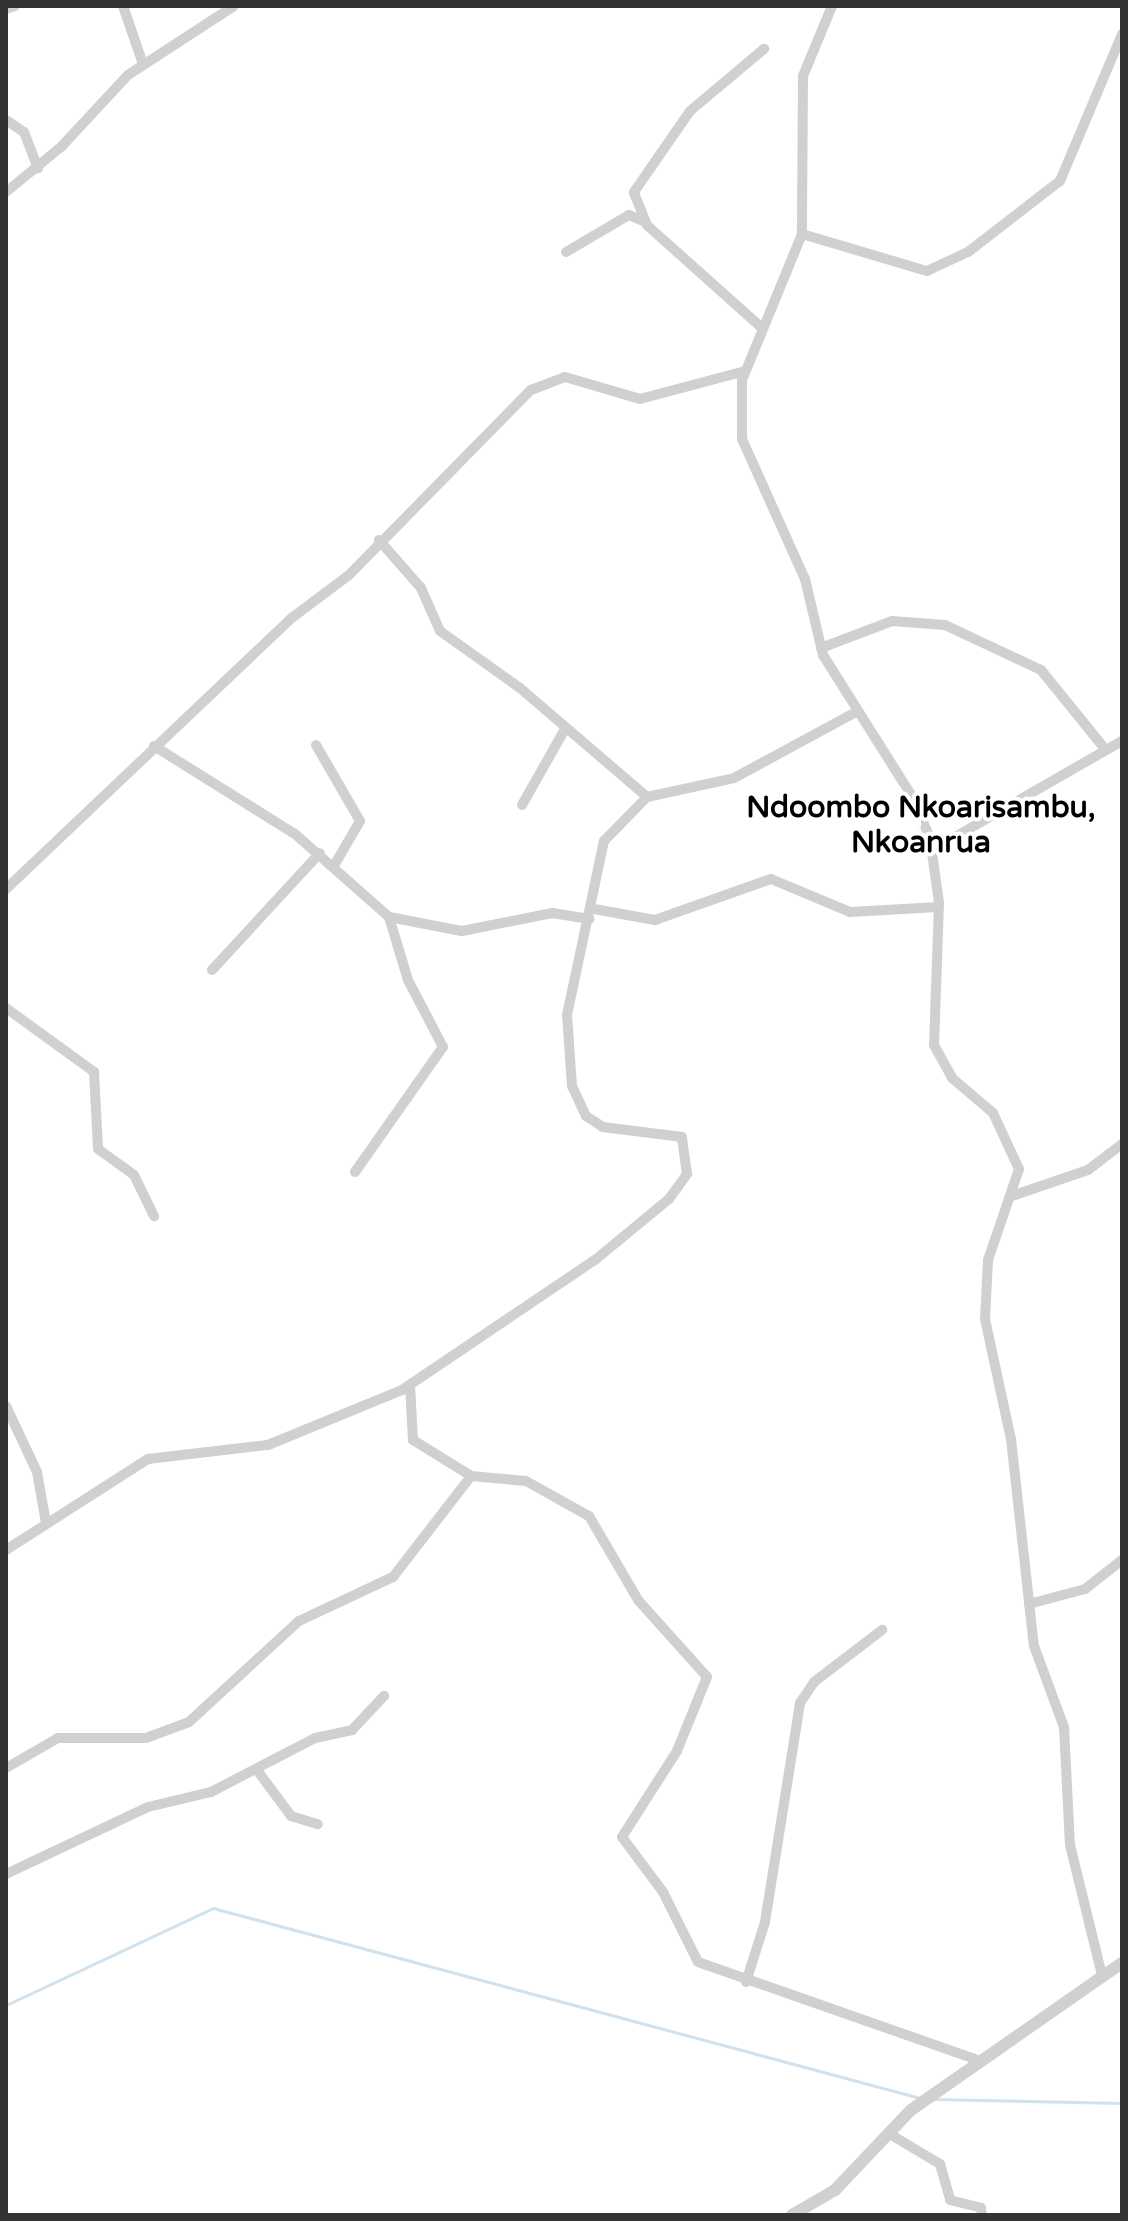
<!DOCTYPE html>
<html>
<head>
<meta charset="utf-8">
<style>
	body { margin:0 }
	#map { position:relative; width:1128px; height:2221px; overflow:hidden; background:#fff; font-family:"Varela Round",sans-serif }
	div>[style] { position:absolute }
	.stream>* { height:3px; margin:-1.5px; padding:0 1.5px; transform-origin:1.5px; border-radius:1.5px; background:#cfe2ee }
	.minor>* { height:10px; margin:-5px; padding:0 5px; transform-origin:5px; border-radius:5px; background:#d0d0d0 }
	.tertiary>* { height:12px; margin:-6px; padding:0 6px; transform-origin:6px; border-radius:6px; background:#d0d0d0 }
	span { translate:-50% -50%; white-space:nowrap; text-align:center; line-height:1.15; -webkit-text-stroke:8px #fff; paint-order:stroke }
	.neighbourhood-label { font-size:30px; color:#000; font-weight:700 }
	.frame { position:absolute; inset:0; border:8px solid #333; pointer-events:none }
</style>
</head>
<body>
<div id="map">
	<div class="stream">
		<div style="left:6px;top:2005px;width:229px;rotate:-25.1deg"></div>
		<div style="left:213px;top:1908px;width:732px;rotate:15.04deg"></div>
		<div style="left:935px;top:2099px;width:187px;rotate:1.2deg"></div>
	</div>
	<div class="minor">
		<div style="left:123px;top:6px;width:61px;rotate:71deg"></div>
		<div style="left:832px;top:6px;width:76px;rotate:112.5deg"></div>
		<div style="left:803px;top:76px;width:158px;rotate:90.4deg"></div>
		<div style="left:802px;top:234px;width:158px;rotate:112.3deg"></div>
		<div style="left:742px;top:380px;width:59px;rotate:90deg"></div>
		<div style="left:742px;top:439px;width:154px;rotate:65.8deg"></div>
		<div style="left:805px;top:579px;width:78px;rotate:76.7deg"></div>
		<div style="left:823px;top:655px;width:169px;rotate:57.8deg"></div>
		<div style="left:913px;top:798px;width:43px;rotate:67deg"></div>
		<div style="left:930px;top:838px;width:66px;rotate:82.1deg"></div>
		<div style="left:939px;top:903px;width:142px;rotate:92deg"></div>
		<div style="left:934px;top:1045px;width:38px;rotate:61deg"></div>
		<div style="left:952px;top:1078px;width:54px;rotate:40.5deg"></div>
		<div style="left:993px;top:1113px;width:62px;rotate:65.1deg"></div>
		<div style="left:1019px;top:1169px;width:96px;rotate:108.8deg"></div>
		<div style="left:988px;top:1260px;width:59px;rotate:92.9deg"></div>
		<div style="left:985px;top:1319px;width:123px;rotate:77.8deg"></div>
		<div style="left:1011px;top:1439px;width:208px;rotate:83.7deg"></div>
		<div style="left:1034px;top:1646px;width:86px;rotate:69.7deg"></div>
		<div style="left:1064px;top:1727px;width:118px;rotate:87.1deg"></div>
		<div style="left:1070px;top:1845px;width:134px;rotate:76.2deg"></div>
		<div style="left:6px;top:9px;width:9px;rotate:-18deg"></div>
		<div style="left:6px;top:120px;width:22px;rotate:34deg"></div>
		<div style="left:24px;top:132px;width:39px;rotate:69deg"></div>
		<div style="left:6px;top:192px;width:72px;rotate:-39.4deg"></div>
		<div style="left:62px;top:146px;width:97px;rotate:-47.1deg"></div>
		<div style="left:128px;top:75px;width:126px;rotate:-33.1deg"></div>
		<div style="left:802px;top:234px;width:130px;rotate:16.5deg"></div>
		<div style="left:927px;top:271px;width:45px;rotate:-24.9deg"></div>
		<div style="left:968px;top:252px;width:116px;rotate:-37.7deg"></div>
		<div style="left:1060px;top:181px;width:160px;rotate:-67.1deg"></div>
		<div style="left:566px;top:252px;width:73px;rotate:-30.4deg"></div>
		<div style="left:629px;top:215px;width:15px;rotate:23deg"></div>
		<div style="left:762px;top:328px;width:154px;rotate:-138.2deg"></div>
		<div style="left:647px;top:225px;width:35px;rotate:-112deg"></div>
		<div style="left:634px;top:192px;width:98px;rotate:-55.3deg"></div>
		<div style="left:690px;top:111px;width:97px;rotate:-40deg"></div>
		<div style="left:379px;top:540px;width:64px;rotate:48.8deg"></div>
		<div style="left:421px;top:588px;width:47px;rotate:66.2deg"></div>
		<div style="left:440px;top:631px;width:98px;rotate:35.5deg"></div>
		<div style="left:520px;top:688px;width:167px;rotate:40.6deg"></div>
		<div style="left:821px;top:648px;width:76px;rotate:-20.8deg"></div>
		<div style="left:892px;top:621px;width:53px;rotate:4.3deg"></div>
		<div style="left:945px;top:625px;width:106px;rotate:25.1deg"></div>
		<div style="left:1041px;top:670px;width:102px;rotate:51deg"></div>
		<div style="left:316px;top:745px;width:88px;rotate:59.9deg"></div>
		<div style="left:360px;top:821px;width:50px;rotate:120.2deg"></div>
		<div style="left:154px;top:746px;width:166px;rotate:32deg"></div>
		<div style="left:295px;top:834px;width:125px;rotate:41.4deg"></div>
		<div style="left:389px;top:917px;width:74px;rotate:10.9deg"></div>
		<div style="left:462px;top:931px;width:92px;rotate:-11.3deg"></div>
		<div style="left:552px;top:913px;width:38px;rotate:9deg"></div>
		<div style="left:522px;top:805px;width:87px;rotate:-60.5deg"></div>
		<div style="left:934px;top:849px;width:217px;rotate:-29.9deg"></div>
		<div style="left:6px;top:889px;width:390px;rotate:-43.5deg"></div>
		<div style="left:289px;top:620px;width:75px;rotate:-36.9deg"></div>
		<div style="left:349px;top:575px;width:260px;rotate:-45.5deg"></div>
		<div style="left:531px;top:390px;width:36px;rotate:-21deg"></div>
		<div style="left:565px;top:377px;width:78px;rotate:16.3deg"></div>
		<div style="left:640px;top:399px;width:109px;rotate:-14.9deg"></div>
		<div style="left:594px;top:909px;width:62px;rotate:10.2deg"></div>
		<div style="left:655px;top:920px;width:123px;rotate:-19.5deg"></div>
		<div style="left:771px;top:879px;width:86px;rotate:22.7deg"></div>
		<div style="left:850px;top:912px;width:88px;rotate:-3.3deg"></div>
		<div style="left:212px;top:970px;width:159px;rotate:-47.3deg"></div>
		<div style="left:6px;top:1008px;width:109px;rotate:36deg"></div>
		<div style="left:94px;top:1072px;width:77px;rotate:87deg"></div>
		<div style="left:98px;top:1149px;width:44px;rotate:35.8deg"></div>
		<div style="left:134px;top:1175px;width:46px;rotate:64deg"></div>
		<div style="left:355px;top:1172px;width:153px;rotate:-54.9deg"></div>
		<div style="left:443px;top:1047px;width:76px;rotate:-117.6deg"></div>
		<div style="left:408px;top:980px;width:66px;rotate:-106.8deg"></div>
		<div style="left:1012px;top:1196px;width:80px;rotate:-18.9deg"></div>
		<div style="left:1088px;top:1170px;width:43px;rotate:-37.4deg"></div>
		<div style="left:410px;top:1385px;width:55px;rotate:86.9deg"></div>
		<div style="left:413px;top:1440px;width:68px;rotate:31.8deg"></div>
		<div style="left:6px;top:1406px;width:73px;rotate:64.8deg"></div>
		<div style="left:37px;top:1472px;width:52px;rotate:80deg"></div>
		<div style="left:6px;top:1550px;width:169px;rotate:-32.7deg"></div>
		<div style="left:148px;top:1459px;width:121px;rotate:-6.7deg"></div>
		<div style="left:268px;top:1445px;width:145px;rotate:-22.3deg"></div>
		<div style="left:402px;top:1390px;width:233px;rotate:-34deg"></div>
		<div style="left:595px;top:1260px;width:96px;rotate:-39.5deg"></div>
		<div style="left:669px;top:1199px;width:31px;rotate:-54deg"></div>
		<div style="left:687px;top:1174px;width:37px;rotate:-98deg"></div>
		<div style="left:682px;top:1137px;width:80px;rotate:-172.8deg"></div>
		<div style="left:603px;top:1127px;width:20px;rotate:-147deg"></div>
		<div style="left:586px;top:1116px;width:33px;rotate:-115deg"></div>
		<div style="left:572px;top:1086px;width:71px;rotate:-94deg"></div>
		<div style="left:567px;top:1015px;width:178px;rotate:-78deg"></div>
		<div style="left:604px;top:841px;width:62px;rotate:-45.7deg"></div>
		<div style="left:647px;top:797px;width:89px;rotate:-12.3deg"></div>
		<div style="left:734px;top:778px;width:141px;rotate:-28.4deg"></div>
		<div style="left:1029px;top:1604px;width:58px;rotate:-15deg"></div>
		<div style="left:1085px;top:1589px;width:47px;rotate:-38.1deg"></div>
		<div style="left:6px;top:1768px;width:60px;rotate:-30deg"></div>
		<div style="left:58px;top:1738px;width:88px"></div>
		<div style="left:146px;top:1738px;width:46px;rotate:-20.4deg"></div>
		<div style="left:189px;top:1722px;width:149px;rotate:-42.6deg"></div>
		<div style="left:299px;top:1621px;width:104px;rotate:-25.1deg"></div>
		<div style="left:393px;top:1577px;width:128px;rotate:-52.3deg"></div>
		<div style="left:471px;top:1476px;width:55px;rotate:5.2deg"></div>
		<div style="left:526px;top:1481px;width:72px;rotate:29.1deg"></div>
		<div style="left:589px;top:1516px;width:97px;rotate:59.7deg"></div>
		<div style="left:638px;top:1600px;width:103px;rotate:48.1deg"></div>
		<div style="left:707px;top:1677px;width:80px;rotate:112.1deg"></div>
		<div style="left:677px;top:1751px;width:102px;rotate:122.6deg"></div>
		<div style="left:622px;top:1837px;width:69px;rotate:53.3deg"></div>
		<div style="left:663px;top:1892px;width:78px;rotate:63.4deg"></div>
		<div style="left:698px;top:1962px;width:300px;rotate:19.3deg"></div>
		<div style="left:257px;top:1770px;width:57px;rotate:53.5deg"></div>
		<div style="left:291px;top:1816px;width:28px;rotate:17deg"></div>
		<div style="left:6px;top:1874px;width:157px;rotate:-25.3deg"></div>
		<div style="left:148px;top:1807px;width:65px;rotate:-13.4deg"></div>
		<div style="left:211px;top:1792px;width:117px;rotate:-27.4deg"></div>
		<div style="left:315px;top:1738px;width:38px;rotate:-12deg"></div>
		<div style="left:352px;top:1730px;width:47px;rotate:-46.7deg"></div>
		<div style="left:746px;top:1982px;width:63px;rotate:-72.4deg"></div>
		<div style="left:765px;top:1922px;width:222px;rotate:-80.9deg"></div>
		<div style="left:800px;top:1703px;width:25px;rotate:-56deg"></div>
		<div style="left:814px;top:1682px;width:86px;rotate:-37.4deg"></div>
		<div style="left:888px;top:2133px;width:61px;rotate:30.8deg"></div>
		<div style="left:940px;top:2164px;width:37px;rotate:74deg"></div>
		<div style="left:950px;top:2200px;width:32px;rotate:14deg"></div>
		<div style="left:981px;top:2208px;width:7px;rotate:82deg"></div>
	</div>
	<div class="tertiary">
		<div style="left:792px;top:2215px;width:50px;rotate:-30.2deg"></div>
		<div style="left:835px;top:2190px;width:110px;rotate:-46.5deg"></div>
		<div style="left:911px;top:2110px;width:257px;rotate:-34.9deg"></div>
	</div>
	<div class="neighbourhood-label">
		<span style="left:921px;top:825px">Ndoombo Nkoarisambu,<br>Nkoanrua</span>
	</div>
	<div class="frame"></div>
</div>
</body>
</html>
